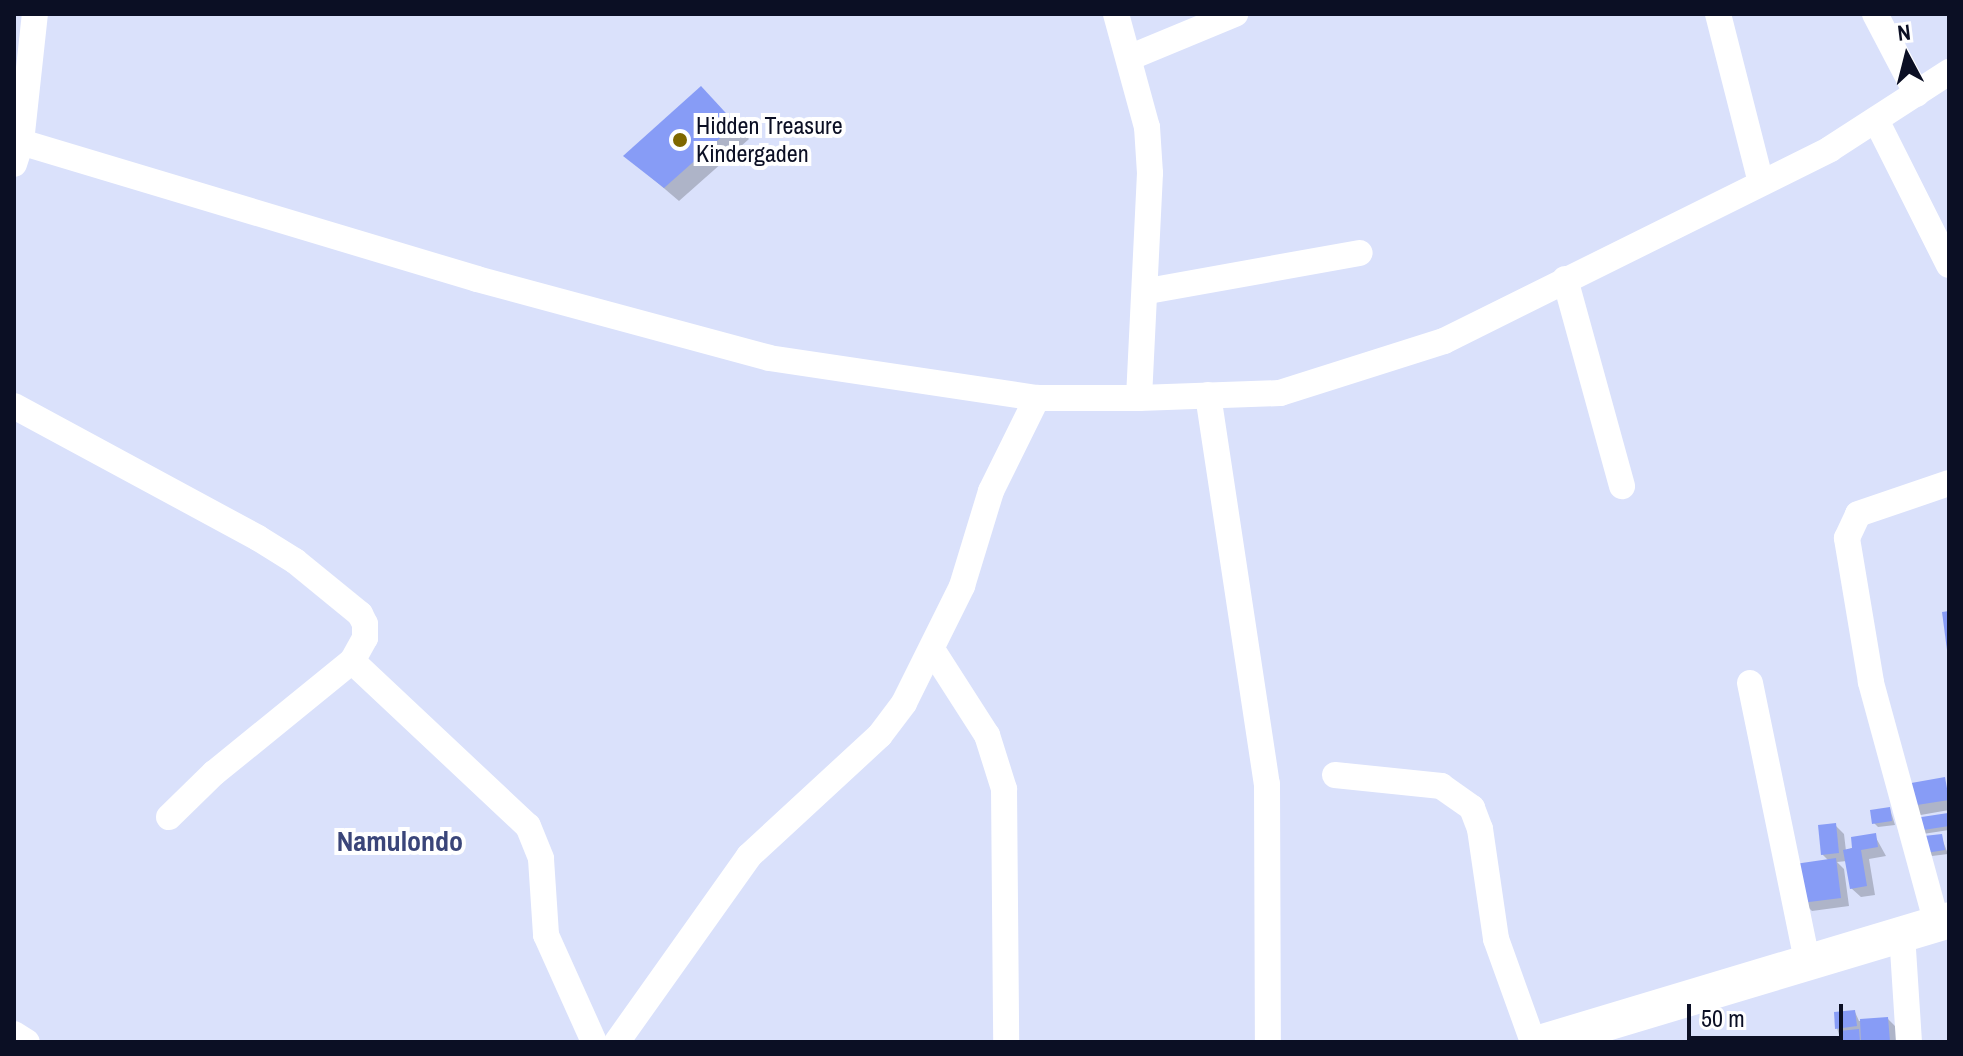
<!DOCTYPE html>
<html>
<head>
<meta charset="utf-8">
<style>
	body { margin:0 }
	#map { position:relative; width:1963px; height:1056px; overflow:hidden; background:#dae1fb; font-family:"Archivo Narrow",sans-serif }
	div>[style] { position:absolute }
	.shadow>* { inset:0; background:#0003 }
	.building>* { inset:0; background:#879cf6 }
	.minor>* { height:26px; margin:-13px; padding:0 13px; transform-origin:13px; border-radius:13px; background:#fff }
	.highway>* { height:36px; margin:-18px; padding:0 18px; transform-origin:18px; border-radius:18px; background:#fff }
	.dots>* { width:22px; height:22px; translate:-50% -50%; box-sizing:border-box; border:4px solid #fff; border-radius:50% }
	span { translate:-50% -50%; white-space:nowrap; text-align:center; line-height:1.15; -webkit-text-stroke:8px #fff; paint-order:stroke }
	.poi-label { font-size:24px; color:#0b0f24 }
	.left { translate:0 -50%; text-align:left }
	.quarter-label { font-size:28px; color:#3a4579; font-weight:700 }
	.frame { position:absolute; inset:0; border:16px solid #0b0f24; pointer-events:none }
	.north { position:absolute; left:1867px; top:16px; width:80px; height:80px; -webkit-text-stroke:6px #fff; paint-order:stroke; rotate:353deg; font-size:22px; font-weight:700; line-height:32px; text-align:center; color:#0b0f24 }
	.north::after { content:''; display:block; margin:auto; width:28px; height:36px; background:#0b0f24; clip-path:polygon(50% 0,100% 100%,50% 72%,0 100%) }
	.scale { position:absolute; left:1687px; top:1004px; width:156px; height:36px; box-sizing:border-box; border:4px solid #0b0f24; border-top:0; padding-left:10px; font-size:24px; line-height:28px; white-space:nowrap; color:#0b0f24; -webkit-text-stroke:6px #fff; paint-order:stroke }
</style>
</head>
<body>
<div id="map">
	<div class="shadow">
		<div style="clip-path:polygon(715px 102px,749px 139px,679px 201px,626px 156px)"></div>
		<div style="clip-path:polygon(1944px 779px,1949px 810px,1915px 816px,1906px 806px)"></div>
		<div style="clip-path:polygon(1890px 809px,1895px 825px,1878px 827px,1874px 823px)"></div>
		<div style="clip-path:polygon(1947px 815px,1949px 830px,1923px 834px,1919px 830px)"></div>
		<div style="clip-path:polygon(1835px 825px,1844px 834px,1846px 851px,1875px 836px,1886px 856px,1869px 859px,1875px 895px,1861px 897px,1851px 888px,1847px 861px,1837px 862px,1844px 869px,1849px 906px,1812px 911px,1803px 902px,1829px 861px,1822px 854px)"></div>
		<div style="clip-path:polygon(1941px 836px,1948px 854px,1932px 856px,1928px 852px)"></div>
		<div style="clip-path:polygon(1855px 1012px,1859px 1021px,1888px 1019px,1897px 1028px,1898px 1042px,1841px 1042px,1837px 1028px)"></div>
	</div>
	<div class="building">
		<div style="clip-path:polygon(701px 86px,736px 124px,664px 188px,623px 156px)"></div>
		<div style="clip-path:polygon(1949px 611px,1949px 649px,1947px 650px,1942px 612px)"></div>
		<div style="clip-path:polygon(1945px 777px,1949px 800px,1904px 807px,1900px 785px)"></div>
		<div style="clip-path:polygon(1890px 807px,1892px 821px,1872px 824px,1870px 810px)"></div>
		<div style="clip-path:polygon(1948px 813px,1949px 826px,1917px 831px,1915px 818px)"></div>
		<div style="clip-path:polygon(1836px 823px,1839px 853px,1821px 855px,1818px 825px)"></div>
		<div style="clip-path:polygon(1876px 833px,1878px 847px,1861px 850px,1867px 886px,1850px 889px,1843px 850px,1852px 848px,1851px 837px)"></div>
		<div style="clip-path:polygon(1942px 834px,1945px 850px,1926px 853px,1924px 836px)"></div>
		<div style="clip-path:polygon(1836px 858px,1841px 898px,1801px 903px,1795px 864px)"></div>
		<div style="clip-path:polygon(1855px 1010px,1857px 1026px,1835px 1029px,1834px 1012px)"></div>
		<div style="clip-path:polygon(1888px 1017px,1890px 1042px,1861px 1042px,1860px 1019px)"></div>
		<div style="clip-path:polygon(1859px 1029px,1860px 1042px,1840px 1042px,1839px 1031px)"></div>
	</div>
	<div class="minor">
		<div style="left:1116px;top:14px;width:117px;rotate:74.7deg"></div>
		<div style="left:1147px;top:127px;width:46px;rotate:86.3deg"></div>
		<div style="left:1150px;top:173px;width:225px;rotate:92.8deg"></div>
		<div style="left:1718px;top:14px;width:174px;rotate:75.7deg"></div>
		<div style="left:1875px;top:14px;width:90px;rotate:62.3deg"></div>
		<div style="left:1131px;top:57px;width:113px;rotate:-22.5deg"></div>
		<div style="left:1877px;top:122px;width:160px;rotate:63.3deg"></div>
		<div style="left:14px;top:140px;width:483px;rotate:16.7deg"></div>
		<div style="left:477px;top:279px;width:302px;rotate:15.1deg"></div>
		<div style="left:769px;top:358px;width:271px;rotate:8.5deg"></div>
		<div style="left:1037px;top:398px;width:102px"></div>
		<div style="left:1139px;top:398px;width:141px;rotate:-2deg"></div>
		<div style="left:1280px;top:393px;width:172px;rotate:-17.6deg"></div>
		<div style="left:1444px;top:341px;width:431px;rotate:-26.4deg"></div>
		<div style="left:1830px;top:149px;width:142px;rotate:-32.9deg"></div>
		<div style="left:14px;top:164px;width:23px;rotate:-72deg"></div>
		<div style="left:21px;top:142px;width:129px;rotate:-83.8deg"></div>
		<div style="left:1565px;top:279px;width:215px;rotate:74.6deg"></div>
		<div style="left:1148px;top:291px;width:215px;rotate:-10.2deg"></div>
		<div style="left:1208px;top:395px;width:393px;rotate:81.4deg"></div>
		<div style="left:1267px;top:784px;width:258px;rotate:89.8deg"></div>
		<div style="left:14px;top:406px;width:277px;rotate:28.4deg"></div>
		<div style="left:258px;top:538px;width:44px;rotate:31.9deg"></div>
		<div style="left:295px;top:561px;width:84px;rotate:39.2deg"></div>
		<div style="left:360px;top:614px;width:11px;rotate:63deg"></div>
		<div style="left:365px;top:624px;width:14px;rotate:90deg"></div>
		<div style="left:365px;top:638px;width:26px;rotate:119deg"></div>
		<div style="left:352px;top:661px;width:178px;rotate:140.9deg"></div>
		<div style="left:214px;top:773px;width:63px;rotate:135.6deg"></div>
		<div style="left:933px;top:651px;width:100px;rotate:57.3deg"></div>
		<div style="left:987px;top:735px;width:57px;rotate:72.5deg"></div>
		<div style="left:1004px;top:789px;width:253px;rotate:89.5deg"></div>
		<div style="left:352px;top:661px;width:241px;rotate:43.2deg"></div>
		<div style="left:528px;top:826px;width:35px;rotate:68deg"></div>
		<div style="left:541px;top:859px;width:76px;rotate:86.2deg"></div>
		<div style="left:546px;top:935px;width:117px;rotate:65.8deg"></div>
		<div style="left:1750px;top:683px;width:284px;rotate:78.4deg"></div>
		<div style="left:1335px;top:775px;width:107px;rotate:5.9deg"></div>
		<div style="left:1441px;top:786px;width:38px;rotate:35deg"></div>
		<div style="left:1472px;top:808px;width:22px;rotate:69deg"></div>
		<div style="left:1480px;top:829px;width:111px;rotate:81.7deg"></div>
		<div style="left:1496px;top:939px;width:109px;rotate:70.2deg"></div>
		<div style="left:1937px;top:924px;width:251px;rotate:-105.3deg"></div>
		<div style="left:1871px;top:682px;width:146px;rotate:-99.5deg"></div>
		<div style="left:1847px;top:538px;width:26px;rotate:-65deg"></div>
		<div style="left:1858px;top:514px;width:96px;rotate:-18.8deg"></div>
		<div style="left:1902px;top:934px;width:108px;rotate:86.3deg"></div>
		<div style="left:14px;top:1034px;width:15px;rotate:32deg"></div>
		<div style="left:617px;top:1042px;width:228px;rotate:-54.6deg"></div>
		<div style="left:749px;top:856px;width:178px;rotate:-42.7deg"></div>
		<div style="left:880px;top:735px;width:40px;rotate:-53deg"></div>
		<div style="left:904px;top:703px;width:131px;rotate:-63.6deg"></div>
		<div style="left:962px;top:586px;width:99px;rotate:-73deg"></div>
		<div style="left:991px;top:491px;width:104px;rotate:-63.7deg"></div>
	</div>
	<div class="highway">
		<div style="left:1543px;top:1042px;width:424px;rotate:-16.7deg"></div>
	</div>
	<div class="dots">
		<div style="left:680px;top:140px;background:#7f6700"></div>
	</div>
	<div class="poi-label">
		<span class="left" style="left:696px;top:140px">Hidden Treasure<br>Kindergaden</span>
	</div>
	<div class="quarter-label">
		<span style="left:400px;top:841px">Namulondo</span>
	</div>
	<div class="frame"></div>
	<div class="north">N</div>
	<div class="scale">50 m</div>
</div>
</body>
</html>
